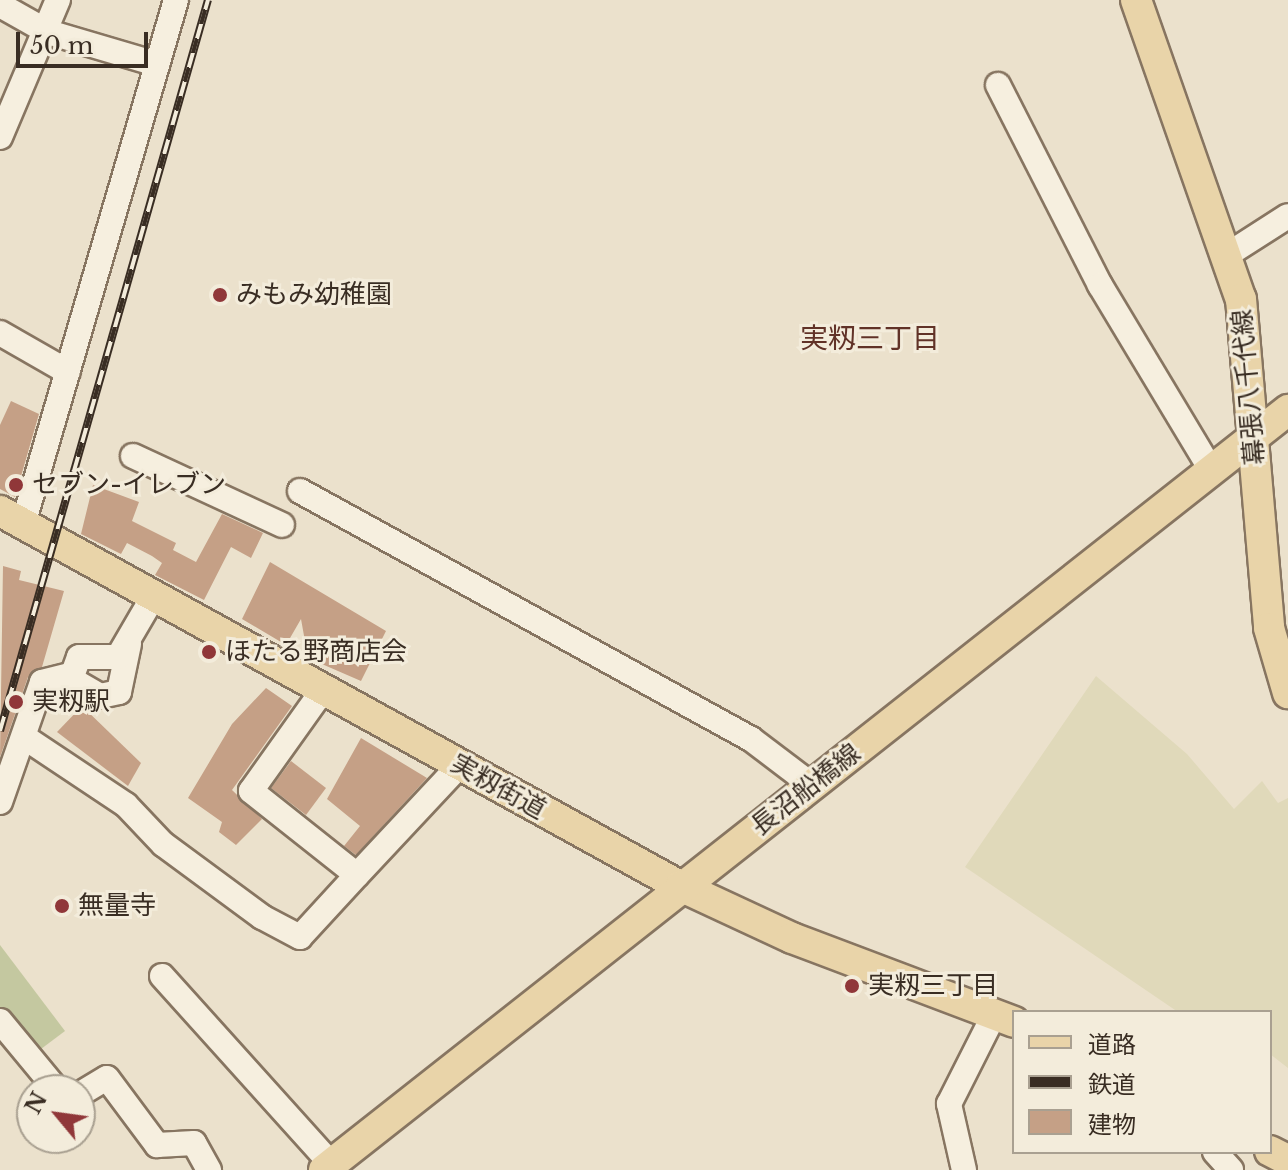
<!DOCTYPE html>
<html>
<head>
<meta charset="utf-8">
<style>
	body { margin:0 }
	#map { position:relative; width:1288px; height:1170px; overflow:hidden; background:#ebe1cc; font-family:"Libre Baskerville","Noto Sans JP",serif }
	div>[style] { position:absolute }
	.farmland>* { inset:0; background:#e0d9ba }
	.green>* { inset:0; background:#c4c8a0 }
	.building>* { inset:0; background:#c5a086 }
	.roads { filter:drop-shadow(2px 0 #877561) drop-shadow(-2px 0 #877561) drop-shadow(0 2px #877561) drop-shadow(0 -2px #877561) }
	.minor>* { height:24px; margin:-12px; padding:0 12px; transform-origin:12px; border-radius:12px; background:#f6efdf }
	.major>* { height:30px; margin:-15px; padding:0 15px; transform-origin:15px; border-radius:15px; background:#e9d4a9 }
	.rail>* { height:8px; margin-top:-4px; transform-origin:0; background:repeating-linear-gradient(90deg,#f3ecdb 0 15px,#392d23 0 30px); box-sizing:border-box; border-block:2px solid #392d23 }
	.dots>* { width:22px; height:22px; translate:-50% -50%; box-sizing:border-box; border:4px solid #f3ecdb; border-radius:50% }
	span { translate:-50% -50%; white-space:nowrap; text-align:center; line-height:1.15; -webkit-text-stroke:6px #f3ecdb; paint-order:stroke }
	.poi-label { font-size:26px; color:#392d23 }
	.left { translate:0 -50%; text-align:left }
	.street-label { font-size:26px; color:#392d23 }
	.neighbourhood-label { font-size:28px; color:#613227 }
	.legend { position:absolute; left:1012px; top:1010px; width:260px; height:144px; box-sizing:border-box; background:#f3ecdb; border:2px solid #a9a091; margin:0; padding:10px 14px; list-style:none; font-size:24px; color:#392d23 }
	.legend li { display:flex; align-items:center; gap:16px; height:40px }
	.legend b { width:40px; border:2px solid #a9a091 }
	.north { position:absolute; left:16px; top:1074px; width:80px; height:80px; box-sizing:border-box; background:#f3ecdb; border:2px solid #a9a091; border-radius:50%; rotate:299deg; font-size:22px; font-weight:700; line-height:32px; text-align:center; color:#392d23 }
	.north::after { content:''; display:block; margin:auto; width:28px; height:36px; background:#903739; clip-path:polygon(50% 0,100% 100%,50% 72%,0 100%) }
	.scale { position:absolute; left:16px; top:32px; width:132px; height:36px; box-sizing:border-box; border:4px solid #392d23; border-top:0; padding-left:10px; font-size:24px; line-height:28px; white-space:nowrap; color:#392d23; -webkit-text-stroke:6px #f3ecdb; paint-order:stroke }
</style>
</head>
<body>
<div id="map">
	<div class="farmland">
		<div style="clip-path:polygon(1096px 676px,1187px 754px,1234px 809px,1262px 781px,1278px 803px,1288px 798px,1288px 1068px,1270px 1054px,1270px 1012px,1178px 1012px,965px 867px)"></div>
	</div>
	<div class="green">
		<div style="clip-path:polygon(0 945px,65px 1031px,33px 1055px,0 1014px)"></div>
	</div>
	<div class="building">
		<div style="clip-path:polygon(11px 401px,39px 414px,15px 497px,0 489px,0 425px)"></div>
		<div style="clip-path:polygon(93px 485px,139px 502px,132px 521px,176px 543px,173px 550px,196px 562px,222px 514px,263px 533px,251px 558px,231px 547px,204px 600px,155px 575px,162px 563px,152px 556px,127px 543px,121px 554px,81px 534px)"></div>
		<div style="clip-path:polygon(270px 562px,386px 631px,361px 681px,308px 658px,301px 619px,286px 645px,242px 619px)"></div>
		<div style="clip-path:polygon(3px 566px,21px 571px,19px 580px,64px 591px,42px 667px,28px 677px,0 757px)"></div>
		<div style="clip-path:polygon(266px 688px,292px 706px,232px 790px,262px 819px,236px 845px,219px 832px,222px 822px,188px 798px,232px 724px)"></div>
		<div style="clip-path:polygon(82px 706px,141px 763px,128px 786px,57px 732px)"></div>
		<div style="clip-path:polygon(361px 738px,427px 778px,356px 855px,344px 846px,360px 826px,327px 799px)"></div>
		<div style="clip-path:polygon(291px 761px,326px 788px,306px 815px,271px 788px)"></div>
	</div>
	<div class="roads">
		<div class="minor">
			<div style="left:0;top:5px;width:55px;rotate:29.4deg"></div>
			<div style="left:48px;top:32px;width:114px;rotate:16.4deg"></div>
			<div style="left:998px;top:85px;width:225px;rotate:63deg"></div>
			<div style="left:1100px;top:285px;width:216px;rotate:59deg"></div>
			<div style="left:0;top:137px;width:149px;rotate:-67.1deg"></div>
			<div style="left:1227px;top:255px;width:72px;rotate:-32.6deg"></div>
			<div style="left:0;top:333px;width:78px;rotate:29.8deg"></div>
			<div style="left:133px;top:456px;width:164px;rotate:24.8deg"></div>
			<div style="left:300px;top:491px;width:515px;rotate:28.81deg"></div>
			<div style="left:751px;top:739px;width:78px;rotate:37.2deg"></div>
			<div style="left:23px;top:524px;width:546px;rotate:-73.72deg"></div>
			<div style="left:129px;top:644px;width:49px;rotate:101.8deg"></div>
			<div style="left:119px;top:692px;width:19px;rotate:168deg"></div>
			<div style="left:100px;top:696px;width:34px;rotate:-150deg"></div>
			<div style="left:71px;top:679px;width:23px;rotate:-70deg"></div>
			<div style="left:79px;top:657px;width:39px"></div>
			<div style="left:118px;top:657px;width:69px;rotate:-59.7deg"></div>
			<div style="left:323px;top:690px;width:124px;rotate:125.5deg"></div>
			<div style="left:251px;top:791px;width:135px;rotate:38.4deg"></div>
			<div style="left:357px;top:875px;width:151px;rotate:-46.9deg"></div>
			<div style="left:27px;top:739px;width:119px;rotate:33.7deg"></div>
			<div style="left:126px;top:805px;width:54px;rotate:46.5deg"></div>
			<div style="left:163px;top:844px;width:123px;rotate:36.4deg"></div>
			<div style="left:262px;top:917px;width:43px;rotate:27.8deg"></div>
			<div style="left:300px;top:937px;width:84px;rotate:-47.4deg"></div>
			<div style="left:0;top:802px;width:127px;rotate:-70.7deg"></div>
			<div style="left:42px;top:682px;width:30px;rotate:-14deg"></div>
			<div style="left:162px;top:976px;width:253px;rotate:48deg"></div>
			<div style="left:0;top:1021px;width:89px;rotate:50.4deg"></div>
			<div style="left:80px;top:1094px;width:31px;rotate:-31deg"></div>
			<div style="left:107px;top:1078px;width:84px;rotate:53.3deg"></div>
			<div style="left:157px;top:1145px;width:37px;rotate:-3deg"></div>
			<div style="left:194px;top:1143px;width:31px;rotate:61deg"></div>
			<div style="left:1215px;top:1152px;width:24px;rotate:48deg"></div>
			<div style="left:964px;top:1170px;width:68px;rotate:-102.8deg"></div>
			<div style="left:949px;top:1104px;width:102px;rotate:-63.2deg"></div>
		</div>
		<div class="major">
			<div style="left:1136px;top:0;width:317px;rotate:70.7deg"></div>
			<div style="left:1241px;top:299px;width:330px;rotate:85.1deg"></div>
			<div style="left:1269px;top:628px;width:68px;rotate:73.7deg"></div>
			<div style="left:0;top:511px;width:777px;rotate:28.88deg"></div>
			<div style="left:680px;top:886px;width:123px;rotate:24.9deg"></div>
			<div style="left:792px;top:938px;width:237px;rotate:20.7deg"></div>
			<div style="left:1270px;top:1151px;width:20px;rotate:27deg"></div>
			<div style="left:324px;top:1170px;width:1228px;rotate:-38.25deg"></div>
		</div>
	</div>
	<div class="rail">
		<div style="left:0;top:731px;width:760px;rotate:-74.12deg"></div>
	</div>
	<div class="dots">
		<div style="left:220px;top:295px;background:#903739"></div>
		<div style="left:16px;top:485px;background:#903739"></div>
		<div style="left:209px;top:652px;background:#903739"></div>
		<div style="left:16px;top:702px;background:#903739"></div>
		<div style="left:62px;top:906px;background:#903739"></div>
		<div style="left:852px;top:986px;background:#903739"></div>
	</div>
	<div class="poi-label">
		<span class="left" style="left:236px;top:295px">みもみ幼稚園</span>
		<span class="left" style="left:32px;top:485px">セブン-イレブン</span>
		<span class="left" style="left:225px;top:652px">ほたる野商店会</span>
		<span class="left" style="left:32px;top:702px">実籾駅</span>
		<span class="left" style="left:78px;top:906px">無量寺</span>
		<span class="left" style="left:868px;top:986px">実籾三丁目</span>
	</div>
	<div class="street-label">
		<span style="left:1249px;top:387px;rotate:-95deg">幕張八千代線</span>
		<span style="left:498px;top:787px;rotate:29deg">実籾街道</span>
		<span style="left:806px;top:790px;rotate:-38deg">長沼船橋線</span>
	</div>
	<div class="neighbourhood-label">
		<span style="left:870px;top:339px">実籾三丁目</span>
	</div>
	<ul class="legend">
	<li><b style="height:10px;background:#e9d4a9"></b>道路</li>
	<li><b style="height:10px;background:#392d23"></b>鉄道</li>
	<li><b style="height:22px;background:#c5a086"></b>建物</li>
	</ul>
	<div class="north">N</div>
	<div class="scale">50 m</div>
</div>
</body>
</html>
